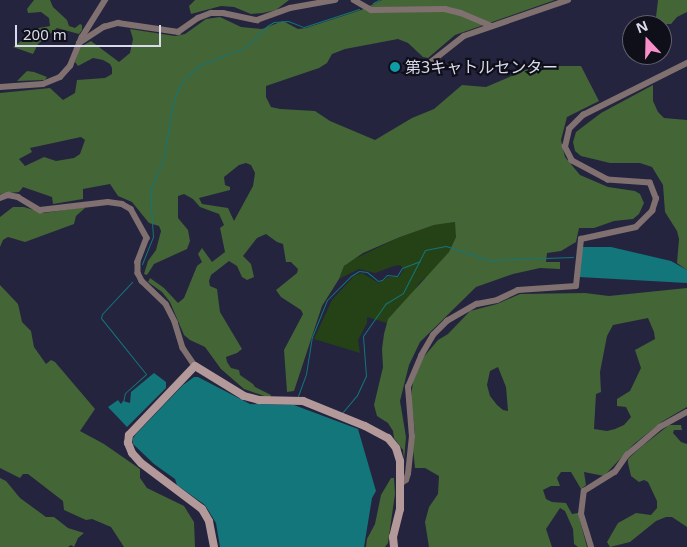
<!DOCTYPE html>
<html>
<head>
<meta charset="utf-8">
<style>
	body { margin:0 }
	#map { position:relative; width:687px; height:547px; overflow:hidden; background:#24243e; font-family:"Noto Sans","Noto Sans JP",sans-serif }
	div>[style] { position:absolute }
	.green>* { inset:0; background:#254217 }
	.forest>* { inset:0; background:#446535 }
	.water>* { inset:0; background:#13767b }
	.stream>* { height:1px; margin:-0.5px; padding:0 0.5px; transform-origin:0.5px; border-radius:0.5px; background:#13767b }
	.minor>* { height:5.5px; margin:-2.75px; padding:0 2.75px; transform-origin:2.75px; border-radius:2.75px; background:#807070 }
	.secondary>* { height:8px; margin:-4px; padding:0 4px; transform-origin:4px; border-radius:4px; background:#b39999 }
	.dots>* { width:14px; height:14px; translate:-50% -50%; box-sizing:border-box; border:2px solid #0f0f1a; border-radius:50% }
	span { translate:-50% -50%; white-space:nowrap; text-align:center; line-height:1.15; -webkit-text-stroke:4.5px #0f0f1a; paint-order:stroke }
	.poi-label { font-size:16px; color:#d9daeb }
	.left { translate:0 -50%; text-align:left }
	.north { position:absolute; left:622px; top:15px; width:50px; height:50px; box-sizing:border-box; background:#0f0f1a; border:1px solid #60606e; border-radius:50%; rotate:339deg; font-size:14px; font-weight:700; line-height:20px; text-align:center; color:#d9daeb }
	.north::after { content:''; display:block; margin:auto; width:18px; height:22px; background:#f98fc9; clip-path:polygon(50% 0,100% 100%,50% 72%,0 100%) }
	.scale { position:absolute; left:15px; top:25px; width:146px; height:22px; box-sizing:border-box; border:2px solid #d9daeb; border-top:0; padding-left:6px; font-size:15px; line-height:18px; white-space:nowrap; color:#d9daeb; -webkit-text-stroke:4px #0f0f1a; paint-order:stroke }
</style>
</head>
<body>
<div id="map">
	<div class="green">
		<div style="clip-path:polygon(456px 222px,456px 237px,449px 252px,432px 272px,419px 283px,413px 294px,388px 319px,387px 323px,367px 317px,367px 323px,358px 340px,360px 353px,314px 339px,332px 300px,354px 276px,362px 273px,379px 283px,389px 277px,399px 277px,404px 269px,400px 265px,394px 266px,375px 273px,359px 269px,339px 279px,344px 266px,350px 261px,400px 237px,434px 225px)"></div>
	</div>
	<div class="forest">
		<div style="clip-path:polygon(34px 0,50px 0,53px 7px,67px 20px,69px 26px,75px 28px,80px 24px,82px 25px,82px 30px,79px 34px,57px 28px,38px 44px,33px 54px,13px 47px,39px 28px,50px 26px,49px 18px,41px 12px,28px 13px,27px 9px)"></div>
		<div style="clip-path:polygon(195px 0,289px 0,276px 10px,263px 13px,251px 14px,234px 7px,221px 6px,191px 14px,189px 6px)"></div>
		<div style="clip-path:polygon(evenodd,382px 0,555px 0,455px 35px,428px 58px,423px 57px,408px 43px,398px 39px,345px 49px,332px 54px,327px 63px,319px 68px,266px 86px,266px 97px,271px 107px,280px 109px,315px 111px,330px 121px,375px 140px,412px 118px,434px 109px,462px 85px,486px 87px,535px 66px,581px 66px,599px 101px,567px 117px,561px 140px,565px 157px,580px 175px,608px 187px,635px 191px,640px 194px,644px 203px,639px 214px,633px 219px,614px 221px,594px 228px,579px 228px,576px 242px,561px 251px,547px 253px,546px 262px,560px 262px,560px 269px,540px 268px,513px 274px,476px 287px,420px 342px,409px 365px,400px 401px,406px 437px,404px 460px,403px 450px,394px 438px,393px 431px,388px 423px,377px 416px,374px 405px,383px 367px,382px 349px,384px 334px,388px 319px,449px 252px,456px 237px,455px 222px,434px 225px,400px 237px,363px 253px,344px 266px,339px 279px,322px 306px,294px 391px,287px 392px,284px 350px,303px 314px,301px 310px,281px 297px,276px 290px,297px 273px,298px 269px,291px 262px,286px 262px,283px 244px,277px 242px,266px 234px,257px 238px,243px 256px,251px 264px,254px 277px,247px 280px,242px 277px,237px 266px,229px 261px,211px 275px,209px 281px,210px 286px,217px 289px,220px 312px,242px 349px,237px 353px,226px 357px,227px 362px,231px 368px,239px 370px,240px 375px,253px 384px,255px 387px,271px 395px,270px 398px,244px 389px,221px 369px,205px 347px,190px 340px,184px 335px,170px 302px,162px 292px,148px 282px,150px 278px,164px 288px,178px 303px,184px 298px,197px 266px,202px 262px,198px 254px,202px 248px,212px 262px,225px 252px,220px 228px,224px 225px,219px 214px,200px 207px,193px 199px,184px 194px,178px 196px,178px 218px,188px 230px,190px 241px,187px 249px,154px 264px,147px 275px,144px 274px,148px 261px,156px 250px,161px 231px,159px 226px,149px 223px,132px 202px,118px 196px,110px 184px,83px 189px,83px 199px,53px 204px,52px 197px,23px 187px,19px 192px,0 194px,0 93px,50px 88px,63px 100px,75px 93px,77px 80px,105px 78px,112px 74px,112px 68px,110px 64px,103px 60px,93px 58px,78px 66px,75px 62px,80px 47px,91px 41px,119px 62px,130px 53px,133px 39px,130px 29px,175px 36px,185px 34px,206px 19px,220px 17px,241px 27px,262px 29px,283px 21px,298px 29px,306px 28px,361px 10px,382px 0,81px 137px,85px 140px,80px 154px,74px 158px,56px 161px,44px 157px,25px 166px,19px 159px,32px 152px,30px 148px,81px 137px,382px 0,246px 163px,251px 165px,255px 173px,253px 186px,234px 221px,228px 208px,202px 204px,199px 198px,230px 190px,230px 187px,225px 185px,224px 177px,239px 165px,246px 163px)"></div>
		<div style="clip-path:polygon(658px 0,687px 0,687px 12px,677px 17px,671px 24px,661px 24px,656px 17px)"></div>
		<div style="clip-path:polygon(27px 71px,34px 72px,47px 77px,45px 80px,17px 81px)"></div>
		<div style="clip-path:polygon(653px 85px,653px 101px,658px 112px,664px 118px,687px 120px,687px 270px,677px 263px,679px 239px,677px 231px,665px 212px,663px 185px,652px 167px,640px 163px,610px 163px,581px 156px,575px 151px,573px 142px,576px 132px,601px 113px)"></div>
		<div style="clip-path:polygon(13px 207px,24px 207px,44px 213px,83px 207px,85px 208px,76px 216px,74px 224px,25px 242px,8px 237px,3px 240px,0 247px,0 217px)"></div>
		<div style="clip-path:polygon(0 285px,18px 304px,22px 322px,31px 331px,34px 347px,46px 364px,51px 360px,55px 362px,95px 409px,80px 431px,104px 444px,140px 469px,140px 478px,147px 488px,184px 506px,194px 522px,195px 547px,124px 547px,111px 527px,92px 519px,86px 520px,64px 510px,63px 501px,28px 474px,23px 474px,20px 478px,0 468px)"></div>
		<div style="clip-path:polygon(evenodd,687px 288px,687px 407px,663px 421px,634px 444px,604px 476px,584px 472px,586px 485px,581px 489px,571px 472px,561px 472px,557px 478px,560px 486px,551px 486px,543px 490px,546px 499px,552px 502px,566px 503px,572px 514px,578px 513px,587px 547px,578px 547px,574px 544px,573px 529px,565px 511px,560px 508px,546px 529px,552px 547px,429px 547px,425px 522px,429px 507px,438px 494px,439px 476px,425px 468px,415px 468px,413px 449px,415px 433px,411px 397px,413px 382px,422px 359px,438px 340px,448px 334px,470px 311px,497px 304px,520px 294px,585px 293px,609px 296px,687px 288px,648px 318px,654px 332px,655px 339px,635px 350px,641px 368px,630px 391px,617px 399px,617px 406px,626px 407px,631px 417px,624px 425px,615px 429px,607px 431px,594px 429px,596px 394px,601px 392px,600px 372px,607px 336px,613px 325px,648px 318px,687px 288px,498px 367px,506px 387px,508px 411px,503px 410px,497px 405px,490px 396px,487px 385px,490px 371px,498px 367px)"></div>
		<div style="clip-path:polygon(669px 425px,681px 425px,682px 430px,674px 430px,673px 433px,681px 442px,687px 444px,687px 527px,672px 517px,666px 517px,656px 521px,630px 542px,610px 547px,607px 542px,618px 523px,636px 513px,651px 515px,657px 508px,657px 501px,648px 482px,644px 480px,639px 482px,631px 476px,628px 463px,628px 459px,641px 447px)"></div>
		<div style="clip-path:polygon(0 478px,6px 481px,20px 498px,46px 517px,54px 517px,68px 528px,84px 533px,78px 538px,74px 547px,71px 545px,68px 547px,0 547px)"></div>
		<div style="clip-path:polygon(391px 478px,394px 478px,395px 494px,388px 543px,385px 547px,366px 547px,367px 539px,375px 524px,381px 495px)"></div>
	</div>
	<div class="water">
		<div style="clip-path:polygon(582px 247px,611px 247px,671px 261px,687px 270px,687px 283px,579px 277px)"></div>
		<div style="clip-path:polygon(154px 373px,166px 382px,166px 388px,127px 427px,108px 407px,118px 400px,121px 404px,123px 401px,130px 403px,131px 392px)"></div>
		<div style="clip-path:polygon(194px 377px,198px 377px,250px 404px,294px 405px,358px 429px,376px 491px,372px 498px,364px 547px,220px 547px,216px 523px,205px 505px,177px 485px,175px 479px,154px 464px,133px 444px,133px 438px,136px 434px,183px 385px)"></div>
	</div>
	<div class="stream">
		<div style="left:373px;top:3px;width:7px;rotate:-27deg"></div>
		<div style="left:142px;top:264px;width:29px;rotate:-68deg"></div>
		<div style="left:153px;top:237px;width:48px;rotate:-93.6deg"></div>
		<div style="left:150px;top:189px;width:31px;rotate:-65deg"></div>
		<div style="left:163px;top:161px;width:59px;rotate:-80.2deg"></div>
		<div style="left:173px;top:103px;width:19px;rotate:-69deg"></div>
		<div style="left:180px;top:85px;width:14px;rotate:-51deg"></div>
		<div style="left:189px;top:74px;width:14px;rotate:-39deg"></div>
		<div style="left:200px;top:65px;width:49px;rotate:-21.4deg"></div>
		<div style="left:246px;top:47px;width:30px;rotate:-45deg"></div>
		<div style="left:267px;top:26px;width:8px;rotate:-30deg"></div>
		<div style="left:274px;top:22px;width:14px;rotate:-4deg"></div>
		<div style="left:288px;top:21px;width:17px;rotate:21deg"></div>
		<div style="left:304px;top:27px;width:58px;rotate:-18.1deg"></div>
		<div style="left:298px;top:396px;width:23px;rotate:-70deg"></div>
		<div style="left:306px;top:374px;width:37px;rotate:-81deg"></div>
		<div style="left:312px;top:337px;width:40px;rotate:-68deg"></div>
		<div style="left:327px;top:300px;width:34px;rotate:-45deg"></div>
		<div style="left:351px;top:276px;width:9px;rotate:-32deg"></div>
		<div style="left:359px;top:271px;width:8px;rotate:7deg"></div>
		<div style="left:367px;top:272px;width:14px;rotate:39deg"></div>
		<div style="left:378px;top:281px;width:4px;rotate:-14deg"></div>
		<div style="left:382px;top:280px;width:7px;rotate:-45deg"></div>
		<div style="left:387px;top:275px;width:10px;rotate:6deg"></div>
		<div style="left:397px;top:276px;width:9px;rotate:-58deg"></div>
		<div style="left:402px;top:268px;width:19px;rotate:-21deg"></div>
		<div style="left:123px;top:403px;width:10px;rotate:-79deg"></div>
		<div style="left:125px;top:393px;width:28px;rotate:-42deg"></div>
		<div style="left:146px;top:374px;width:72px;rotate:-128.8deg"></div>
		<div style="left:101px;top:318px;width:4px;rotate:-76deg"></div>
		<div style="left:102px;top:314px;width:44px;rotate:-46.8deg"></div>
		<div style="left:342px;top:413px;width:23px;rotate:-50deg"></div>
		<div style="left:357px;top:395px;width:21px;rotate:-65deg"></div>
		<div style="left:366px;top:376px;width:40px;rotate:-94.3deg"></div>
		<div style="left:363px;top:336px;width:39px;rotate:-55deg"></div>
		<div style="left:385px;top:304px;width:21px;rotate:-31deg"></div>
		<div style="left:403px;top:293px;width:48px;rotate:-62.9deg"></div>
		<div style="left:425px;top:250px;width:21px;rotate:-11deg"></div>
		<div style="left:446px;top:246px;width:45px;rotate:18deg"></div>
		<div style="left:489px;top:260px;width:84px;rotate:-2deg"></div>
	</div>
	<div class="minor">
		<div style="left:354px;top:0;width:20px;rotate:30deg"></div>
		<div style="left:371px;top:10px;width:74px;rotate:-0.8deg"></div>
		<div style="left:445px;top:9px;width:16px;rotate:14deg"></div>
		<div style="left:461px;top:13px;width:33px;rotate:23deg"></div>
		<div style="left:79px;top:43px;width:30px;rotate:-33deg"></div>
		<div style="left:104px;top:27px;width:15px;rotate:-16deg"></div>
		<div style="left:118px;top:23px;width:61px;rotate:8.5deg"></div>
		<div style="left:178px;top:32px;width:24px;rotate:-35deg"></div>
		<div style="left:198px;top:18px;width:14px;rotate:-21deg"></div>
		<div style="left:211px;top:13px;width:12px"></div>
		<div style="left:223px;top:13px;width:35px;rotate:12deg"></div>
		<div style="left:257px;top:20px;width:35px;rotate:-20deg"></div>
		<div style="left:290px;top:8px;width:46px;rotate:-10.1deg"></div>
		<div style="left:426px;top:66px;width:48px;rotate:-38.3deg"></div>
		<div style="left:464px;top:36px;width:110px;rotate:-19.1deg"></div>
		<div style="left:0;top:87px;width:43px;rotate:-4deg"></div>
		<div style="left:43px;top:84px;width:18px;rotate:-22deg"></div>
		<div style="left:60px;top:77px;width:15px;rotate:-48deg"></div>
		<div style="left:70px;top:66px;width:31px;rotate:-68deg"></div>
		<div style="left:82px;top:37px;width:44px;rotate:-58.1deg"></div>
		<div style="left:0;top:198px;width:9px;rotate:-21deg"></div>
		<div style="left:8px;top:195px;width:10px;rotate:11deg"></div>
		<div style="left:18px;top:197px;width:26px;rotate:31deg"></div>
		<div style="left:40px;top:210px;width:68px;rotate:-6.7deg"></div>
		<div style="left:108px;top:202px;width:14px;rotate:8deg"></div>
		<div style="left:122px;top:204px;width:10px;rotate:29deg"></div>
		<div style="left:131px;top:209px;width:33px;rotate:61deg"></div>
		<div style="left:147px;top:238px;width:26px;rotate:111deg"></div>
		<div style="left:138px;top:262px;width:11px;rotate:90deg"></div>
		<div style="left:138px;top:273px;width:9px;rotate:63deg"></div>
		<div style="left:142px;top:281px;width:33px;rotate:44deg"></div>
		<div style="left:166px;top:304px;width:20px;rotate:63deg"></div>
		<div style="left:175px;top:322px;width:27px;rotate:73deg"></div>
		<div style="left:183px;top:348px;width:22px;rotate:56deg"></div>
		<div style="left:400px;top:484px;width:7px;rotate:-34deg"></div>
		<div style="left:406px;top:480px;width:6px;rotate:-72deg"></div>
		<div style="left:408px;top:474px;width:37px;rotate:-84deg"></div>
		<div style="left:412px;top:437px;width:50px;rotate:-94.6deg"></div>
		<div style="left:408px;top:387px;width:34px;rotate:-67deg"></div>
		<div style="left:421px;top:356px;width:24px;rotate:-60deg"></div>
		<div style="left:433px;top:335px;width:20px;rotate:-45deg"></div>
		<div style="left:447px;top:321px;width:34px;rotate:-30deg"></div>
		<div style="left:477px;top:304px;width:20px;rotate:-11deg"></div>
		<div style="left:497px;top:300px;width:23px;rotate:-25deg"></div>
		<div style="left:518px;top:290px;width:58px;rotate:-3.9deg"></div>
		<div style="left:576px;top:286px;width:47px;rotate:-83.9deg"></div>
		<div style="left:581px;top:239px;width:56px;rotate:-12.3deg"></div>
		<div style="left:636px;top:227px;width:23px;rotate:-45deg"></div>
		<div style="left:652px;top:211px;width:13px;rotate:-72deg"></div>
		<div style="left:656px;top:199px;width:17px;rotate:-111deg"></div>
		<div style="left:650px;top:183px;width:42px;rotate:-175.9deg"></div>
		<div style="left:608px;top:180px;width:41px;rotate:-152.2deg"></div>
		<div style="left:572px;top:161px;width:16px;rotate:-117deg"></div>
		<div style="left:565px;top:147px;width:18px;rotate:-77deg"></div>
		<div style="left:569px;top:129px;width:20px;rotate:-45deg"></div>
		<div style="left:583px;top:115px;width:116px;rotate:-26.6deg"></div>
		<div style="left:591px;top:547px;width:34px;rotate:-107deg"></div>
		<div style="left:581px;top:514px;width:23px;rotate:-83deg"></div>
		<div style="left:584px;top:491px;width:36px;rotate:-32deg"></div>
		<div style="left:615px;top:472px;width:21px;rotate:-55deg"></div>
		<div style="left:627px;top:455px;width:43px;rotate:-40.3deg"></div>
		<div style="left:660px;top:427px;width:31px;rotate:-29deg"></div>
	</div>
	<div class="secondary">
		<div style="left:214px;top:547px;width:26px;rotate:-101deg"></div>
		<div style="left:209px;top:521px;width:14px;rotate:-120deg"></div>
		<div style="left:202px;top:509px;width:76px;rotate:-143deg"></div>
		<div style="left:141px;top:463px;width:13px;rotate:-132deg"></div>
		<div style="left:132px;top:453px;width:11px;rotate:-112deg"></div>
		<div style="left:128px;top:443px;width:8px;rotate:-83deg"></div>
		<div style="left:129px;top:435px;width:95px;rotate:-46.3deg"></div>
		<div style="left:195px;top:366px;width:57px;rotate:31.5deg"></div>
		<div style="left:244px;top:396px;width:16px;rotate:15deg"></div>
		<div style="left:259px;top:400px;width:44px;rotate:1.3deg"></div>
		<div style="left:303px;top:401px;width:67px;rotate:22deg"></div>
		<div style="left:365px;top:426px;width:26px;rotate:28deg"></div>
		<div style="left:388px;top:438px;width:13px;rotate:51deg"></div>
		<div style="left:396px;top:448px;width:14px;rotate:73deg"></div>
		<div style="left:400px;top:461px;width:48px;rotate:90deg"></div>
		<div style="left:400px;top:509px;width:29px;rotate:104deg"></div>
		<div style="left:393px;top:537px;width:10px;rotate:84deg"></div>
	</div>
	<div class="dots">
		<div style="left:395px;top:67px;background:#0f9aa8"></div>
	</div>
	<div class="poi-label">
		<span class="left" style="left:405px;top:67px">第3キャトルセンター</span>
	</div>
	<div class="north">N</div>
	<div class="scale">200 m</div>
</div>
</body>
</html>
